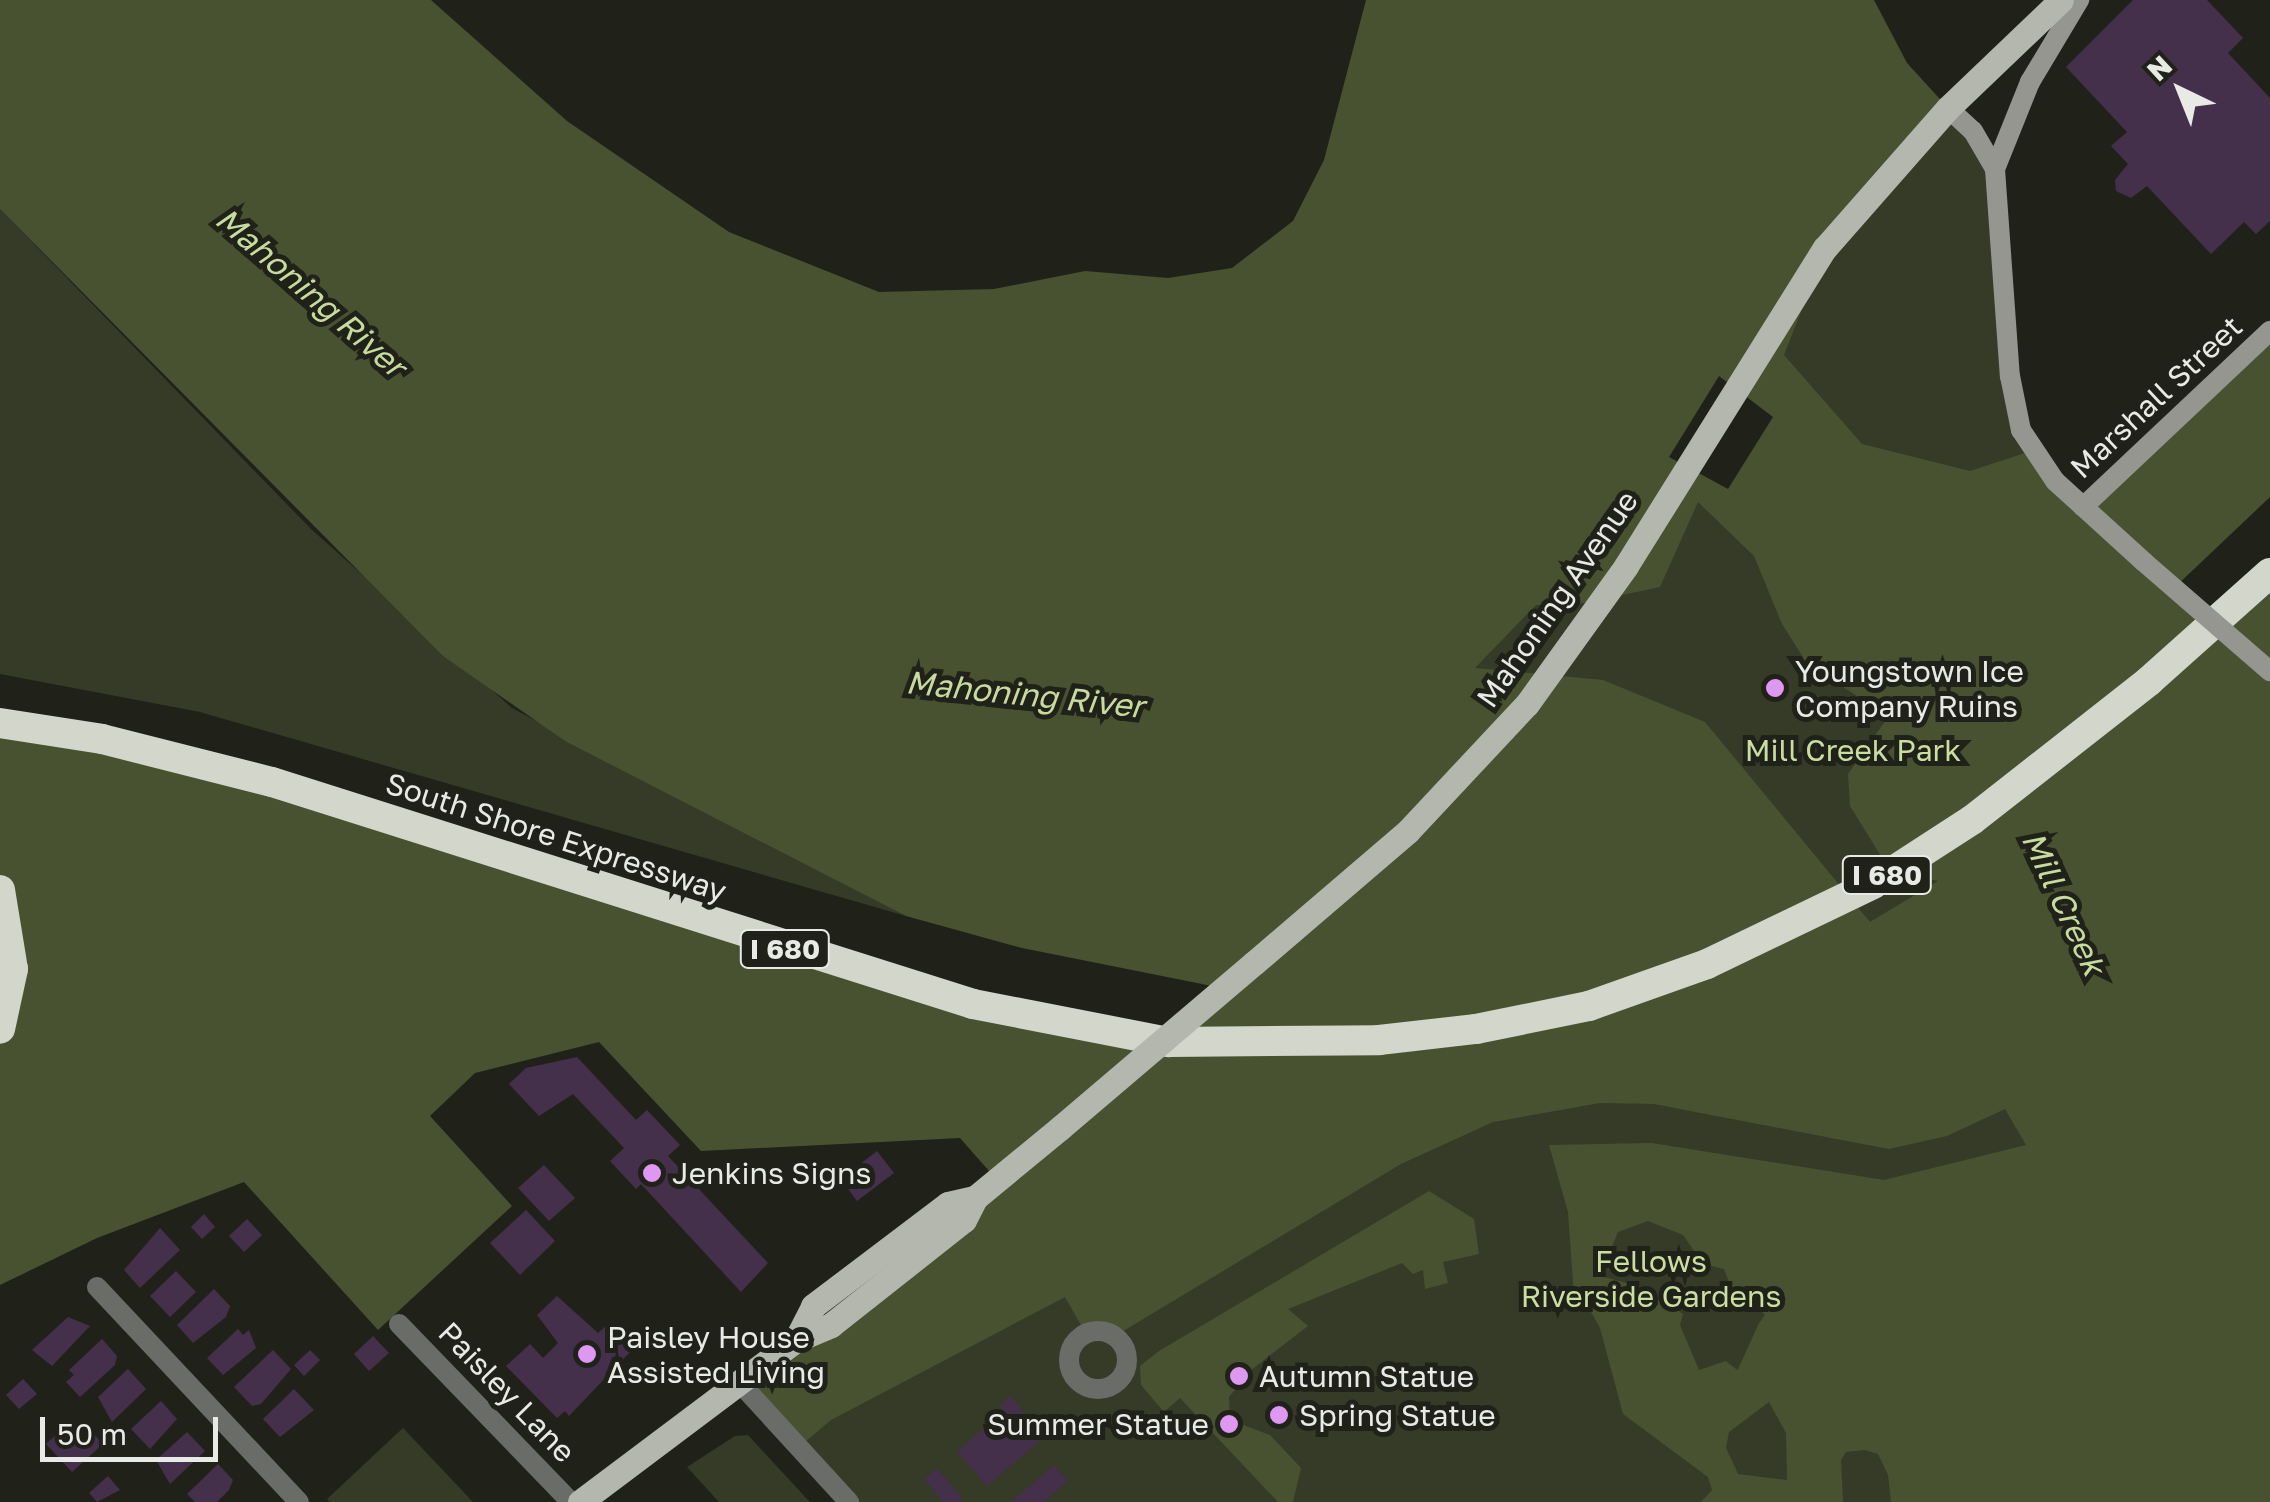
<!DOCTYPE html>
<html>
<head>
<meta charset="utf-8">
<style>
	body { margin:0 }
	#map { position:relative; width:2270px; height:1502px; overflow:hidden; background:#20221a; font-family:"Golos Text",sans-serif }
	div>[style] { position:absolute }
	.green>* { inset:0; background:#353b27 }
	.forest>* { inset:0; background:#485231 }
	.pier>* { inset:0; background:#20221a }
	.stream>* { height:8px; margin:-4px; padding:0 4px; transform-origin:4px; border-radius:4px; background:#485231 }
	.building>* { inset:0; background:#44304b }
	.street>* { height:20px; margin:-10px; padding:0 10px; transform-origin:10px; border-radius:10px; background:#6a6c67 }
	.street>.ring { margin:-10px; padding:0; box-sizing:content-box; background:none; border:20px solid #6a6c67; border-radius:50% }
	.secondary>* { height:20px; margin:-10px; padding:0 10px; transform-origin:10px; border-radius:10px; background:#94968f }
	.primary>* { height:25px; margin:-12.5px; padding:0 12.5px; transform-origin:12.5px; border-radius:12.5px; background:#b4b7ae }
	.highway>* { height:30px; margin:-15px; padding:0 15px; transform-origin:15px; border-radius:15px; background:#d2d6cb }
	.secondary-bridge>* { height:20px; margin:-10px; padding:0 10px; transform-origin:10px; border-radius:10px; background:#94968f }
	.primary-bridge>* { height:25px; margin:-12.5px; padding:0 12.5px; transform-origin:12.5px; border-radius:12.5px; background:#b4b7ae }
	.dots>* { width:28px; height:28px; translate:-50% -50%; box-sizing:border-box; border:5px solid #20221a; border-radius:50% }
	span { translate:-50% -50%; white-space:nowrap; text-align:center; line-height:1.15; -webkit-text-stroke:10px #20221a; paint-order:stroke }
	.shield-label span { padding:2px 8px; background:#20221a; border:2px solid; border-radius:8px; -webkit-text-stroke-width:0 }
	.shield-label { font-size:28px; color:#e8eae5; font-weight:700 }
	.street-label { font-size:30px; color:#e8eae5 }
	.poi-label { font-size:30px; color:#e8eae5 }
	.left { translate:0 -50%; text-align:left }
	.right { translate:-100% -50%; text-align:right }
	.park-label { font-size:30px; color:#cadea1 }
	.water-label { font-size:32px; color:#c7db9e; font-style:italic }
	.north { position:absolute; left:2130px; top:40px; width:100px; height:100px; -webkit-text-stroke:8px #20221a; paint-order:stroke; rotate:317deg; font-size:28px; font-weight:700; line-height:40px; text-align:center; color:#e8eae5 }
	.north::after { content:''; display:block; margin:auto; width:35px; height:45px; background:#e8eae5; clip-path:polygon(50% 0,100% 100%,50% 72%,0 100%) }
	.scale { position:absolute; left:40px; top:1417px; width:178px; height:45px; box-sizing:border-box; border:5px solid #e8eae5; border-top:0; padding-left:12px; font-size:30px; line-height:35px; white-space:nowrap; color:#e8eae5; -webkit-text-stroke:8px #20221a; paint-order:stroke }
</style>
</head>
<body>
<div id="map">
	<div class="green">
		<div style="clip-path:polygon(1948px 108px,1995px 169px,2004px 315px,2270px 1502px,849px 1502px,739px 1382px,1223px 989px,1003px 759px,1794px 299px)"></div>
		<div style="clip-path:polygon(0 209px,311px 529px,512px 708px,906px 916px,200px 712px,0 674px)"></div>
		<div style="clip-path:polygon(403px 1428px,473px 1502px,330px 1502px,327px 1499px)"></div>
		<div style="clip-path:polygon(748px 1435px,771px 1460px,810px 1502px,719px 1502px,687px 1467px,735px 1436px)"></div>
	</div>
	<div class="forest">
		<div style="clip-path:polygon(evenodd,0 0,431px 0,567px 121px,729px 232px,879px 292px,994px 289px,1085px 271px,1168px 278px,1232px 268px,1293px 221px,1324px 160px,1366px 0,1874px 0,1907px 63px,1948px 108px,1826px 248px,1784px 355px,1862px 444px,1970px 471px,2031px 451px,2083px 506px,2270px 331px,2270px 497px,2174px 588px,2215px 623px,2270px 573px,2270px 1502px,1891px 1502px,1888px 1475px,1878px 1454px,1865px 1450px,1846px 1452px,1841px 1460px,1843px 1502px,1701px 1502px,1712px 1490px,1708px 1477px,1623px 1414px,1600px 1328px,1586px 1303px,1574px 1297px,1568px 1212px,1549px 1145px,1652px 1143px,1884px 1180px,2026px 1145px,2005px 1109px,1947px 1136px,1889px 1149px,1654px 1104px,1600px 1103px,1493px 1122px,1401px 1164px,1115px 1336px,1086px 1334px,1065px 1297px,831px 1420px,799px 1447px,739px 1382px,997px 1180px,960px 1138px,701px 1151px,599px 1042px,475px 1073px,430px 1116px,512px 1206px,378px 1330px,244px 1182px,97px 1238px,0 1285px,0 723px,102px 739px,686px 917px,1161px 1041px,1222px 988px,1022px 948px,906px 916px,565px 741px,443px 656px,0 209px,0 0,1698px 502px,1754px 556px,1782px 624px,1806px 662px,1888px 717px,1848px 774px,1850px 806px,1884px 861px,1901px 873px,1938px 881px,1870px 922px,1705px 722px,1603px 680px,1475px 668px,1536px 605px,1585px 603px,1660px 587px,1698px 502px,0 0,1648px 1221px,1683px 1235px,1703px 1264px,1724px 1269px,1731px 1287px,1768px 1317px,1741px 1373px,1726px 1361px,1699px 1370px,1680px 1325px,1683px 1314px,1646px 1288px,1600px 1276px,1618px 1232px,1648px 1221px,0 0,1769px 1402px,1786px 1433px,1787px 1480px,1738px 1474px,1726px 1448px,1729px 1432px,1769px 1402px)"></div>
		<div style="clip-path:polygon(1429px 1191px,1474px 1219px,1479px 1254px,1443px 1262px,1448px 1283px,1425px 1289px,1423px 1270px,1413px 1274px,1402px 1263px,1288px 1309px,1308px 1326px,1251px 1370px,1229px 1397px,1230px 1420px,1270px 1435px,1301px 1468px,1293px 1502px,1278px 1502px,1180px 1398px,1164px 1412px,1141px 1385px,1140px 1366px,1159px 1351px)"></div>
	</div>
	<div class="pier">
		<div style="clip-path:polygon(1719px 376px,1773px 417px,1728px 489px,1669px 457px)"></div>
	</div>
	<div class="stream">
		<div style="left:1705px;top:1418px;width:51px;rotate:-49.8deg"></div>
		<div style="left:1738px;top:1379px;width:58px;rotate:-65.6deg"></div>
		<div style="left:1762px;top:1326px;width:110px;rotate:-54.6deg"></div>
		<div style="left:1826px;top:1236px;width:25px;rotate:-21deg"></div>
		<div style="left:1849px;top:1227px;width:60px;rotate:-1deg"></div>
		<div style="left:1909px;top:1226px;width:73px;rotate:-24.1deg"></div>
		<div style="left:1976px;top:1196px;width:35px;rotate:-8deg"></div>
	</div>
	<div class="building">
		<div style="clip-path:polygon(2133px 0,2207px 0,2243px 38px,2228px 53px,2270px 98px,2270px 221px,2256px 234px,2244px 222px,2211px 254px,2147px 186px,2131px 198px,2116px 191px,2115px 180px,2128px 164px,2111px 146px,2127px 132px,2066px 67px)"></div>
		<div style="clip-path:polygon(577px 1057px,636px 1120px,647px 1110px,680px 1145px,668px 1156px,768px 1263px,741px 1292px,641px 1184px,636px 1189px,610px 1161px,624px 1148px,573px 1094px,539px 1116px,509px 1084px,526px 1068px)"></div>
		<div style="clip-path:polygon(877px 1151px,894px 1173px,857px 1201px,841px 1179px)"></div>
		<div style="clip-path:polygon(544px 1165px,575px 1198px,549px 1221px,518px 1188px)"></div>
		<div style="clip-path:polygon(526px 1210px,555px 1241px,520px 1275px,490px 1243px)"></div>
		<div style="clip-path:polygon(204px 1214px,215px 1227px,202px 1239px,191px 1227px)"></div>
		<div style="clip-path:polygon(247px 1219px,262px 1235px,244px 1252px,229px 1236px)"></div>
		<div style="clip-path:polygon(160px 1228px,180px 1250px,140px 1288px,124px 1270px)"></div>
		<div style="clip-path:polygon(176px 1271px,196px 1292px,170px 1317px,150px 1296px)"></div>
		<div style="clip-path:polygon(214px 1289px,230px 1306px,226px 1317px,193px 1343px,177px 1325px)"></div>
		<div style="clip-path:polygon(557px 1296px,598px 1333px,607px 1325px,631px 1351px,569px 1416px,565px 1411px,557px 1418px,506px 1366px,530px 1344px,543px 1358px,558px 1343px,537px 1315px)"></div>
		<div style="clip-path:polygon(68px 1317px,90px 1326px,52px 1366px,32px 1350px)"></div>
		<div style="clip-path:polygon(238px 1329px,243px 1335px,249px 1330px,256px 1348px,223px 1375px,207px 1358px)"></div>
		<div style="clip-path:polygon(373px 1336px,389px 1353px,369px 1371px,354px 1354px)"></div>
		<div style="clip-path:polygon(102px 1339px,117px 1356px,115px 1365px,80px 1397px,66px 1382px,74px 1375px,69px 1370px)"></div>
		<div style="clip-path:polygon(273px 1350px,291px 1369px,261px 1404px,252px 1406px,234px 1387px)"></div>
		<div style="clip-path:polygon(310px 1350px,320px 1360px,304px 1376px,294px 1365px)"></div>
		<div style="clip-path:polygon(128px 1369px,146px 1389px,112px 1422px,98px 1397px)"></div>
		<div style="clip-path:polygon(23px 1379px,37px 1394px,19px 1409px,6px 1395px)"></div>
		<div style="clip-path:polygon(294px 1389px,314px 1410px,280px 1437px,263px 1419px)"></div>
		<div style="clip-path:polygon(1010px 1396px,1045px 1436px,987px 1486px,957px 1452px,1003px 1411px,999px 1406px)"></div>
		<div style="clip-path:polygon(161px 1401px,177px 1419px,150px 1449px,131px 1429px)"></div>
		<div style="clip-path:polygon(67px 1424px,83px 1441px,92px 1432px,103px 1444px,72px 1472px,46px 1444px)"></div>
		<div style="clip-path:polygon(187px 1432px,205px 1451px,170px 1484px,156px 1460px)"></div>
		<div style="clip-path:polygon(218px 1464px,233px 1480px,229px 1490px,217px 1502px,195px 1502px,187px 1494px)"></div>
		<div style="clip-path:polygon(1054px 1465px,1068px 1481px,1044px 1502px,1011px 1502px)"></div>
		<div style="clip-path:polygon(937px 1468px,963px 1499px,960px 1502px,944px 1502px,924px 1479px)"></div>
		<div style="clip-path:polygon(108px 1476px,120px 1490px,97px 1502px,89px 1493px)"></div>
	</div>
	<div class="street">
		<div style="left:97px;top:1287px;width:295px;rotate:46.8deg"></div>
		<div style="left:399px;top:1324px;width:248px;rotate:46deg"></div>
		<div class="ring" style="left:1069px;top:1331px;width:38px;height:38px"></div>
		<div style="left:739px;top:1382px;width:163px;rotate:47.5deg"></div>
	</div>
	<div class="secondary">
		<div style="left:1948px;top:108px;width:34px;rotate:43deg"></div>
		<div style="left:1973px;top:131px;width:44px;rotate:59.9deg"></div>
		<div style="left:1995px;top:169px;width:208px;rotate:85.9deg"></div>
		<div style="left:2010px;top:376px;width:55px;rotate:78.5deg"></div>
		<div style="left:2021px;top:430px;width:61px;rotate:56.3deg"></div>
		<div style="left:2055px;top:481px;width:120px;rotate:42.3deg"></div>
		<div style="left:1995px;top:169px;width:94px;rotate:-68.1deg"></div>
		<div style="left:2030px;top:82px;width:96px;rotate:-59.1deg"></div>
		<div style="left:2083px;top:507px;width:257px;rotate:-43.3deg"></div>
	</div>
	<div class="primary">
		<div style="left:1254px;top:963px;width:203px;rotate:-40.6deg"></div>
		<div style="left:1408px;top:831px;width:174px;rotate:-46.9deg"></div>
		<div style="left:1527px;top:704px;width:170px;rotate:-54.3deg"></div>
		<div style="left:1626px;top:566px;width:375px;rotate:-58deg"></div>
		<div style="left:1825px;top:248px;width:186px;rotate:-48.7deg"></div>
		<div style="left:1948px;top:108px;width:156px;rotate:-43.7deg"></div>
		<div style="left:796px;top:1340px;width:38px;rotate:-63deg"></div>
		<div style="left:813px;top:1306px;width:169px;rotate:-37.1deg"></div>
		<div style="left:948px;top:1204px;width:28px;rotate:-13deg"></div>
		<div style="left:580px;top:1502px;width:270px;rotate:-36.9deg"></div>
		<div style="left:796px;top:1340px;width:38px;rotate:-23deg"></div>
		<div style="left:831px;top:1325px;width:169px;rotate:-38.3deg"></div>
		<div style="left:964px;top:1220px;width:25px;rotate:-63deg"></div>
		<div style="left:975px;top:1198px;width:110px;rotate:-39.5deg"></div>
	</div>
	<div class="highway">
		<div style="left:0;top:723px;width:103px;rotate:8.9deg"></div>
		<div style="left:102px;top:739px;width:175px;rotate:14.2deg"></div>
		<div style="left:272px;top:782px;width:735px;rotate:17.57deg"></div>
		<div style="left:973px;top:1004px;width:200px;rotate:11deg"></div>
		<div style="left:1169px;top:1042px;width:210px;rotate:-0.5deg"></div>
		<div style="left:1379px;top:1040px;width:98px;rotate:-6.5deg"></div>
		<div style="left:1476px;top:1029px;width:115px;rotate:-11.5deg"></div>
		<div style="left:1589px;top:1006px;width:125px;rotate:-19.6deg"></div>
		<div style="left:1707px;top:964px;width:184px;rotate:-25.7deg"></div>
		<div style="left:1873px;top:884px;width:118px;rotate:-32.9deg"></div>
		<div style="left:1972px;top:820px;width:225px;rotate:-38.1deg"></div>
		<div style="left:2149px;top:681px;width:162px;rotate:-41.8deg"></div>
		<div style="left:0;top:890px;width:80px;rotate:80.7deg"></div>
		<div style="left:13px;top:969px;width:61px;rotate:102.2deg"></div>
	</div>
	<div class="secondary-bridge">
		<div style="left:2144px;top:562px;width:167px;rotate:40.9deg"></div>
	</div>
	<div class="primary-bridge">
		<div style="left:1060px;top:1128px;width:255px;rotate:-40.4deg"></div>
	</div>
	<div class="dots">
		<div style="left:1775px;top:688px;background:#de98f2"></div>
		<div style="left:652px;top:1173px;background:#de98f2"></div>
		<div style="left:587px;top:1354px;background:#de98f2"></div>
		<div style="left:1239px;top:1376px;background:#de98f2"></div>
		<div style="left:1279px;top:1415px;background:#de98f2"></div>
		<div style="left:1229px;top:1424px;background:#de98f2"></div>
	</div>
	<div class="shield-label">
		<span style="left:1887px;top:875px">I 680</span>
		<span style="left:785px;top:949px">I 680</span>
	</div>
	<div class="street-label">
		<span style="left:2156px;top:397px;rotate:-43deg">Marshall Street</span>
		<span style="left:1557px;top:599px;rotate:-55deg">Mahoning Avenue</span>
		<span style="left:556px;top:837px;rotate:18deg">South Shore Expressway</span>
		<span style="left:507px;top:1392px;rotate:46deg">Paisley Lane</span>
	</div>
	<div class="poi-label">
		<span class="left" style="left:1795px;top:688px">Youngstown Ice<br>Company Ruins</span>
		<span class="left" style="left:672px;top:1173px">Jenkins Signs</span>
		<span class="left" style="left:607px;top:1354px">Paisley House<br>Assisted Living</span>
		<span class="left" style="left:1259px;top:1376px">Autumn Statue</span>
		<span class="left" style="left:1299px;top:1415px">Spring Statue</span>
		<span class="right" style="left:1209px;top:1424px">Summer Statue</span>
	</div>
	<div class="park-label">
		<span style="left:1853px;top:750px">Mill Creek Park</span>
		<span style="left:1651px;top:1278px">Fellows<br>Riverside Gardens</span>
	</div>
	<div class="water-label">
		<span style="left:311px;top:292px;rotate:41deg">Mahoning River</span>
		<span style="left:1025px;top:694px;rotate:6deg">Mahoning River</span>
		<span style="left:2064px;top:903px;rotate:65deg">Mill Creek</span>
	</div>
	<div class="north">N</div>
	<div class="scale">50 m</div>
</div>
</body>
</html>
